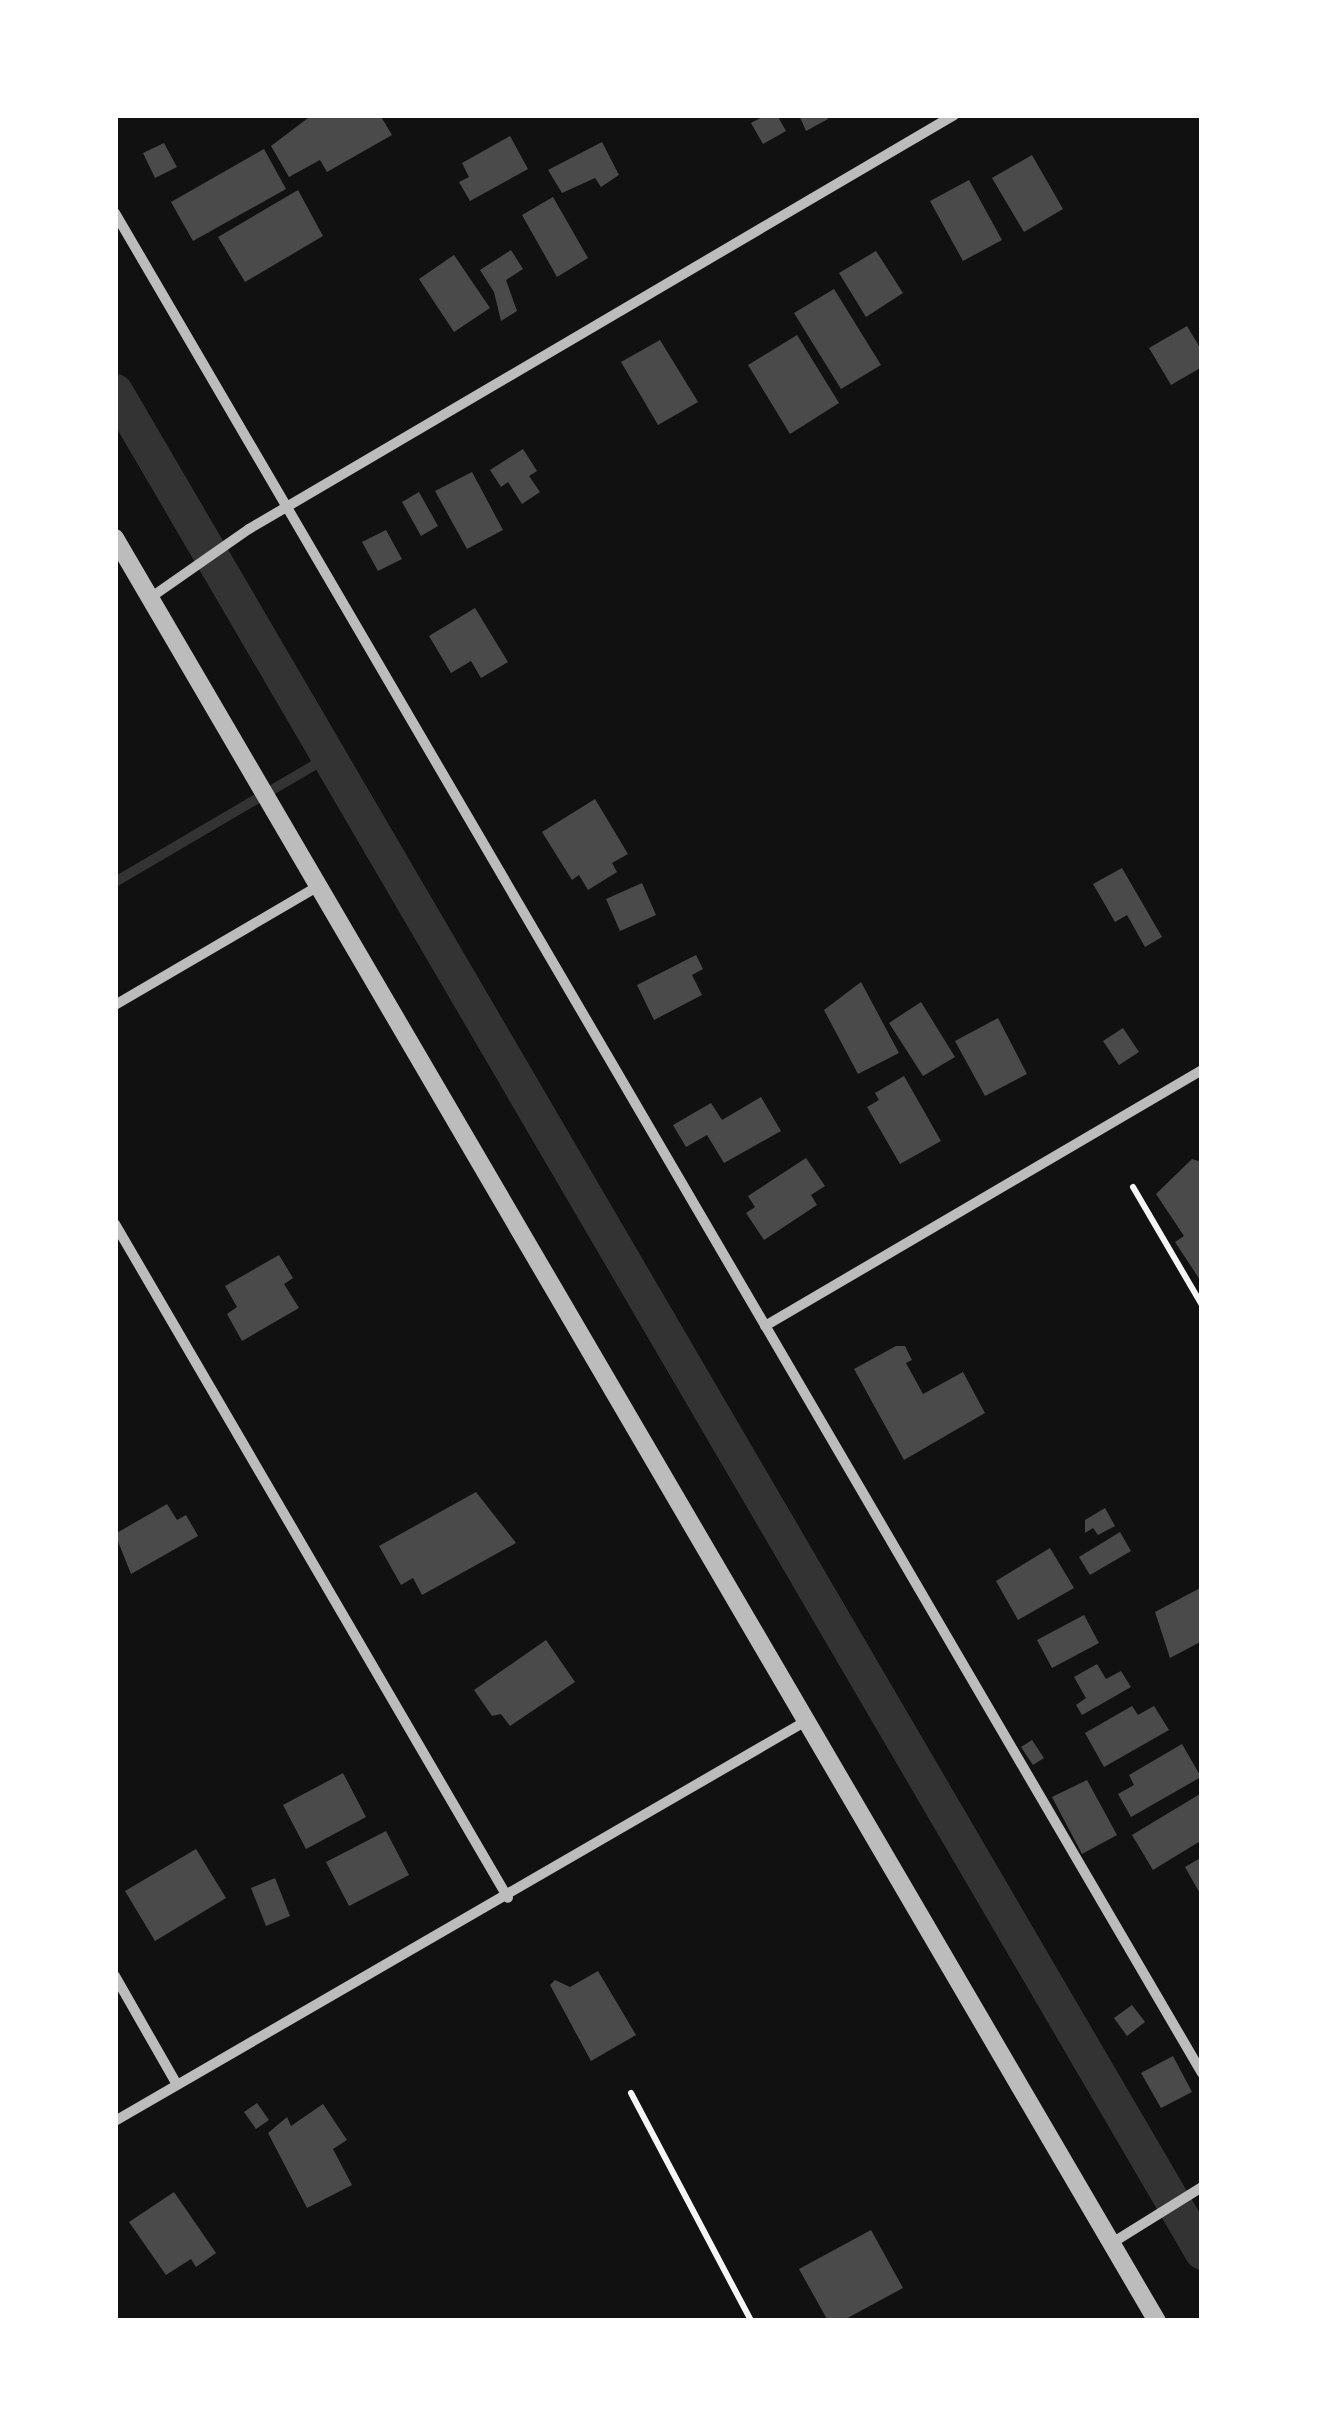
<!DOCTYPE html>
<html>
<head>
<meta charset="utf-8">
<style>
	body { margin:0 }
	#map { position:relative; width:1317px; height:2436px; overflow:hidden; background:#111; font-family:Karla,sans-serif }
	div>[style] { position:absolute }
	.stream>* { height:10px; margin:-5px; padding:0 5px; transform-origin:5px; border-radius:5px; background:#333 }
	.canal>* { height:35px; margin:-17.5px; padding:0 17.5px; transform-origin:17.5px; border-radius:17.5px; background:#333 }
	.building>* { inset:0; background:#4a4a4a }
	.path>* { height:6px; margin:-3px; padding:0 3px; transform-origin:3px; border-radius:3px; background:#f5f5f5 }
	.minor>* { height:10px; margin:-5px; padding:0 5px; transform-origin:5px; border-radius:5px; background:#bcbcbc }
	.tertiary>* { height:18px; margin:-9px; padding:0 9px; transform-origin:9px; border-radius:9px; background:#bcbcbc }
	span { translate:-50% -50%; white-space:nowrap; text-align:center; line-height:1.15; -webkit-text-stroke:8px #fff; paint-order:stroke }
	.frame { position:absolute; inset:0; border:118px solid #fff; pointer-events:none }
</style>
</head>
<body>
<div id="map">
	<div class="stream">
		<div style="left:115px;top:882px;width:247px;rotate:-30.4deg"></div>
	</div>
	<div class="canal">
		<div style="left:115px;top:391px;width:2155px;rotate:59.71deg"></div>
	</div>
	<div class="building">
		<div style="clip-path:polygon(312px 115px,380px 115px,392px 135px,327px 172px,320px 160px,289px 177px,271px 146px)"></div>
		<div style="clip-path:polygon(766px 115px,777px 115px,786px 131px,763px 144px,751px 123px)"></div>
		<div style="clip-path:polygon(799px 115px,826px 115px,828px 119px,806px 131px)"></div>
		<div style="clip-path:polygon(510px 136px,528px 169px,470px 201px,459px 182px,469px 177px,462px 163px)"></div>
		<div style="clip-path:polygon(602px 142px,619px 175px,601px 187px,595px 178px,562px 193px,548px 170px)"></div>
		<div style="clip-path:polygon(164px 143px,177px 167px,155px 178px,143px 153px)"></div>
		<div style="clip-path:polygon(264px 149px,286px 189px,193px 241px,171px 202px)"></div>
		<div style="clip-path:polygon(1032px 155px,1063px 209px,1024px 232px,992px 178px)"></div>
		<div style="clip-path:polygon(969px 180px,1002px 240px,963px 261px,930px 201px)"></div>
		<div style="clip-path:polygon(298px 190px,323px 236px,245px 282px,218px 237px)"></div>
		<div style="clip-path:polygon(553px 197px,588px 258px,557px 277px,522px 215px)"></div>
		<div style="clip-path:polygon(511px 250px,523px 269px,506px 280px,517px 311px,501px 321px,494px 292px,480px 270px)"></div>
		<div style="clip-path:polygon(876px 251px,903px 293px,866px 317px,839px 273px)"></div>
		<div style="clip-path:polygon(454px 255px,490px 308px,454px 332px,419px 279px)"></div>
		<div style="clip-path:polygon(834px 289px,881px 365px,841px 389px,794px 313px)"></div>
		<div style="clip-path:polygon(1187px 326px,1202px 351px,1202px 367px,1171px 385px,1149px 348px)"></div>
		<div style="clip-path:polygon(797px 335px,839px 403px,790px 434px,748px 365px)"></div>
		<div style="clip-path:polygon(660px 340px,698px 402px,658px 425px,621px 362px)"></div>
		<div style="clip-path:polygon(523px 449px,537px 471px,529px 476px,540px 492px,522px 504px,508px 482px,501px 487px,490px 470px)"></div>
		<div style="clip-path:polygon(472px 472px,503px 530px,467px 549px,435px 491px)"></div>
		<div style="clip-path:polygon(419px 492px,438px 526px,421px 536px,402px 502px)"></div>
		<div style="clip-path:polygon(386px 530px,402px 559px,378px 571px,362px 542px)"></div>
		<div style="clip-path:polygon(475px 608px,508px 662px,481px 678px,471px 661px,451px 673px,429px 636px)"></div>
		<div style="clip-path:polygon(595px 799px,628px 854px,612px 863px,617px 872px,588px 890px,579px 875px,572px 880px,542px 832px)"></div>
		<div style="clip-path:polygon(1122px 868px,1162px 937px,1145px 947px,1127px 915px,1115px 922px,1093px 884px)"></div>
		<div style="clip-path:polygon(642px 883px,656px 915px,620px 931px,606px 899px)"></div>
		<div style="clip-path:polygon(696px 955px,703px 969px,692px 975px,702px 995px,654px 1020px,637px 985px)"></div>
		<div style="clip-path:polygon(861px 982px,899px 1053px,858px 1074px,824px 1010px)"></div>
		<div style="clip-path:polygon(921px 1002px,955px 1057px,923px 1076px,889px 1023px)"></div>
		<div style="clip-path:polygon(998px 1018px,1027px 1074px,985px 1096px,955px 1041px)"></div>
		<div style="clip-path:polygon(1123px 1028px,1139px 1052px,1119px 1065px,1103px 1041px)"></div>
		<div style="clip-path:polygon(904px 1076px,941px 1141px,900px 1164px,867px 1107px,879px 1100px,875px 1093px)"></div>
		<div style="clip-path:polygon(761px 1097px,781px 1131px,724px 1163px,707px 1135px,686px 1147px,673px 1125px,711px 1103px,722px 1120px)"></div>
		<div style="clip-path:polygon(806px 1158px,825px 1186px,811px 1195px,817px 1205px,764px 1240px,746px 1213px,755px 1207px,748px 1196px)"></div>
		<div style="clip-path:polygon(1192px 1159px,1202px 1162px,1202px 1283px,1175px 1242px,1184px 1236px,1156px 1194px)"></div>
		<div style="clip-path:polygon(279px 1255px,293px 1278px,284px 1284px,299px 1308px,242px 1341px,227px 1314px,237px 1307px,225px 1286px)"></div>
		<div style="clip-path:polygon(896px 1346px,905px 1346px,912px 1360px,906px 1363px,923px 1394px,963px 1372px,985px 1413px,904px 1460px,854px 1369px)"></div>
		<div style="clip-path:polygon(476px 1492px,516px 1543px,422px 1595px,413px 1578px,401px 1585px,379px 1546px)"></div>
		<div style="clip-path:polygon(167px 1504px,177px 1520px,186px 1515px,198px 1536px,131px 1574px,115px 1534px)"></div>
		<div style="clip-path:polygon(1105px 1508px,1115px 1526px,1098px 1535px,1093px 1528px,1085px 1533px,1085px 1520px)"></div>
		<div style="clip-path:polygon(1120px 1532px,1131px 1551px,1090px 1575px,1079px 1557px)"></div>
		<div style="clip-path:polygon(1050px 1548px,1074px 1588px,1018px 1620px,996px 1581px)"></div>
		<div style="clip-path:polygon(1202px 1587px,1202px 1641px,1170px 1658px,1155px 1612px)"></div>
		<div style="clip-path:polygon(1084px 1615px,1099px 1643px,1052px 1668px,1037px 1640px)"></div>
		<div style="clip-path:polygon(546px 1640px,575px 1682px,510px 1726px,501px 1714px,492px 1716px,474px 1690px)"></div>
		<div style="clip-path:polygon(1097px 1664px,1106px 1679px,1121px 1671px,1131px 1687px,1082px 1715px,1076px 1705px,1086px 1698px,1074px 1677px)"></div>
		<div style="clip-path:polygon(1132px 1706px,1138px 1715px,1154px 1706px,1169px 1730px,1104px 1767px,1085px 1733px)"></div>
		<div style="clip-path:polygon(1032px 1740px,1044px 1758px,1033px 1765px,1021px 1747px)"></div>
		<div style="clip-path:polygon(1182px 1744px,1201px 1777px,1131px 1817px,1118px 1794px,1134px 1785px,1129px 1775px)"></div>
		<div style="clip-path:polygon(343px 1773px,366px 1817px,306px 1849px,283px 1805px)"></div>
		<div style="clip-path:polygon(1087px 1780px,1117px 1835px,1082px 1854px,1052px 1797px)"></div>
		<div style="clip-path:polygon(1200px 1794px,1202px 1840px,1153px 1870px,1132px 1835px)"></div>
		<div style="clip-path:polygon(386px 1831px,409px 1875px,349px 1906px,326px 1862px)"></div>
		<div style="clip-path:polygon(196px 1849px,226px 1898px,155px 1941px,125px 1891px)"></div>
		<div style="clip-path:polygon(1202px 1857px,1202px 1897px,1185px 1867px)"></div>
		<div style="clip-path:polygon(275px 1878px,290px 1916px,266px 1926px,251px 1888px)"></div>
		<div style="clip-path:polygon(598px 1971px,636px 2035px,591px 2061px,550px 1985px,555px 1980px,570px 1987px)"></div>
		<div style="clip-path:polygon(1132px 2005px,1145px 2022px,1127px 2036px,1114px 2018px)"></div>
		<div style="clip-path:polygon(1173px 2056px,1192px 2092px,1161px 2108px,1141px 2073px)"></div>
		<div style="clip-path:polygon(257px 2103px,269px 2120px,256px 2129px,244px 2112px)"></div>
		<div style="clip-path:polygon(323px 2104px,347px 2140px,333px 2149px,352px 2185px,307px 2208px,268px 2133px,287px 2117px,291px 2126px)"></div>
		<div style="clip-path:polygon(174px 2192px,216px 2253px,196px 2267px,191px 2259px,166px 2275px,129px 2222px)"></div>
		<div style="clip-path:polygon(871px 2230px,903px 2288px,842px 2321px,828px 2321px,799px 2269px)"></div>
	</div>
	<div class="path">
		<div style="left:1133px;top:1187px;width:137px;rotate:59.7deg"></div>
		<div style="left:631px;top:2093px;width:258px;rotate:62.2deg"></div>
	</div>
	<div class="minor">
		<div style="left:115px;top:213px;width:2154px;rotate:59.7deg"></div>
		<div style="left:150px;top:598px;width:121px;rotate:-34.9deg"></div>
		<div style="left:249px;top:529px;width:818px;rotate:-30.42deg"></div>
		<div style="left:115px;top:1005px;width:234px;rotate:-30.3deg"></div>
		<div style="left:115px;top:1224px;width:780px;rotate:59.75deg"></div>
		<div style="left:765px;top:1326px;width:506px;rotate:-30.36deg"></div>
		<div style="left:115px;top:1976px;width:123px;rotate:60.3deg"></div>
		<div style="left:115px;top:2121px;width:801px;rotate:-30.06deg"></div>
		<div style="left:1112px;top:2243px;width:106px;rotate:-31.9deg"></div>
	</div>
	<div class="tertiary">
		<div style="left:115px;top:538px;width:2065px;rotate:59.7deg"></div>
	</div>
	<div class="frame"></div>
</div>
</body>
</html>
